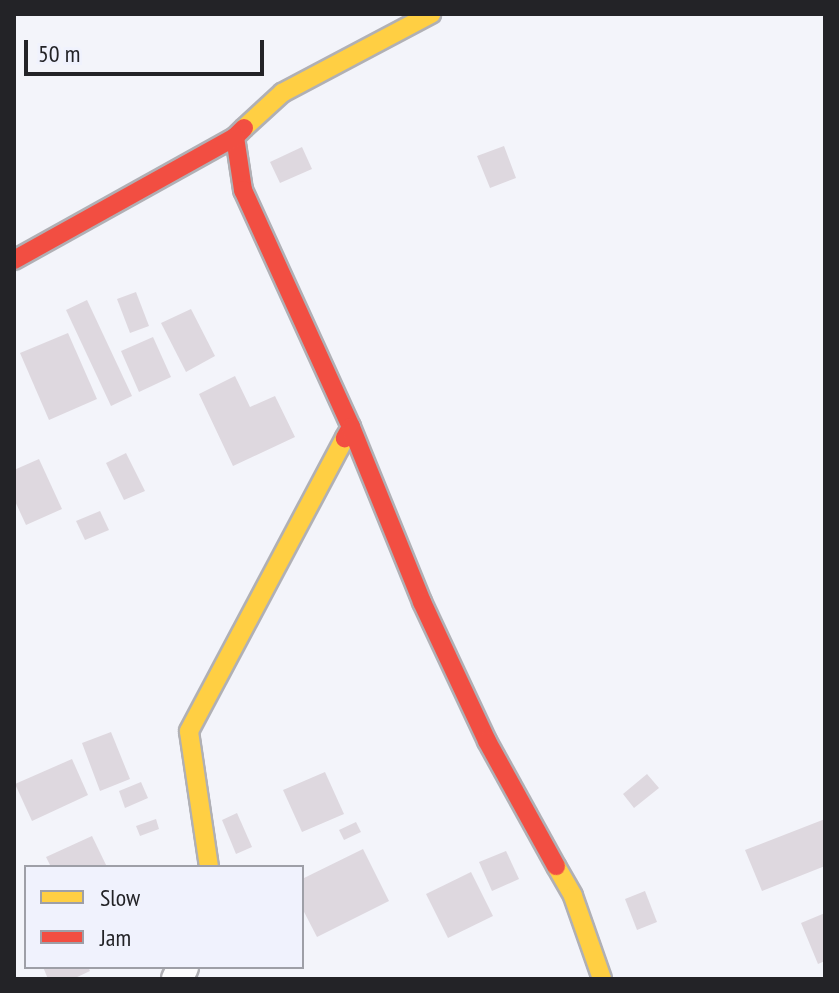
<!DOCTYPE html>
<html>
<head>
<meta charset="utf-8">
<style>
	body { margin:0 }
	#map { position:relative; width:839px; height:993px; overflow:hidden; background:#f3f4fa; font-family:"PT Sans Narrow",sans-serif }
	div>[style] { position:absolute }
	.building>* { inset:0; background:#ded8df }
	.roads { filter:drop-shadow(2px 0 #b0b0b5) drop-shadow(-2px 0 #b0b0b5) drop-shadow(0 2px #b0b0b5) drop-shadow(0 -2px #b0b0b5) }
	.street>* { height:30px; margin:-15px; padding:0 15px; transform-origin:15px; border-radius:15px; background:#fdfdfe }
	.slow>* { height:18px; margin:-9px; padding:0 9px; transform-origin:9px; border-radius:9px; background:#ffcf43 }
	.jam>* { height:18px; margin:-9px; padding:0 9px; transform-origin:9px; border-radius:9px; background:#f24e42 }
	span { translate:-50% -50%; white-space:nowrap; text-align:center; line-height:1.15; -webkit-text-stroke:6px #f0f2fd; paint-order:stroke }
	.frame { position:absolute; inset:0; border:16px solid #232327; pointer-events:none }
	.legend { position:absolute; left:24px; top:865px; width:280px; height:104px; box-sizing:border-box; background:#f0f2fd; border:2px solid #9e9fa7; margin:0; padding:10px 14px; list-style:none; font-size:24px; color:#232327 }
	.legend li { display:flex; align-items:center; gap:16px; height:40px }
	.legend b { width:40px; border:2px solid #9e9fa7 }
	.scale { position:absolute; left:24px; top:40px; width:240px; height:36px; box-sizing:border-box; border:4px solid #232327; border-top:0; padding-left:10px; font-size:24px; line-height:28px; white-space:nowrap; color:#232327; -webkit-text-stroke:6px #f0f2fd; paint-order:stroke }
</style>
</head>
<body>
<div id="map">
	<div class="building">
		<div style="clip-path:polygon(504px 146px,516px 178px,490px 188px,477px 156px)"></div>
		<div style="clip-path:polygon(302px 147px,312px 169px,280px 183px,270px 162px)"></div>
		<div style="clip-path:polygon(136px 292px,149px 326px,130px 333px,117px 299px)"></div>
		<div style="clip-path:polygon(87px 300px,132px 396px,111px 406px,66px 310px)"></div>
		<div style="clip-path:polygon(191px 309px,215px 356px,186px 372px,161px 323px)"></div>
		<div style="clip-path:polygon(68px 333px,97px 399px,49px 420px,20px 353px)"></div>
		<div style="clip-path:polygon(153px 337px,171px 377px,139px 392px,121px 351px)"></div>
		<div style="clip-path:polygon(235px 376px,250px 407px,275px 396px,295px 437px,233px 466px,199px 394px)"></div>
		<div style="clip-path:polygon(126px 453px,145px 491px,124px 500px,106px 463px)"></div>
		<div style="clip-path:polygon(39px 459px,62px 509px,26px 525px,14px 499px,14px 470px)"></div>
		<div style="clip-path:polygon(100px 511px,109px 530px,85px 540px,76px 521px)"></div>
		<div style="clip-path:polygon(111px 732px,130px 779px,100px 791px,82px 743px)"></div>
		<div style="clip-path:polygon(72px 759px,88px 795px,32px 821px,15px 784px)"></div>
		<div style="clip-path:polygon(325px 772px,344px 814px,302px 832px,283px 790px)"></div>
		<div style="clip-path:polygon(647px 774px,659px 788px,634px 808px,623px 794px)"></div>
		<div style="clip-path:polygon(141px 782px,148px 798px,125px 808px,119px 791px)"></div>
		<div style="clip-path:polygon(237px 813px,252px 847px,236px 854px,222px 820px)"></div>
		<div style="clip-path:polygon(156px 819px,159px 829px,140px 836px,136px 826px)"></div>
		<div style="clip-path:polygon(825px 819px,825px 866px,762px 891px,745px 850px)"></div>
		<div style="clip-path:polygon(356px 822px,361px 832px,344px 840px,339px 830px)"></div>
		<div style="clip-path:polygon(92px 836px,107px 867px,51px 867px,46px 857px)"></div>
		<div style="clip-path:polygon(363px 849px,389px 901px,317px 937px,302px 908px,302px 879px)"></div>
		<div style="clip-path:polygon(506px 851px,519px 879px,492px 891px,479px 862px)"></div>
		<div style="clip-path:polygon(471px 872px,493px 916px,448px 938px,426px 894px)"></div>
		<div style="clip-path:polygon(645px 891px,657px 922px,637px 930px,625px 899px)"></div>
		<div style="clip-path:polygon(825px 913px,825px 961px,818px 964px,801px 923px)"></div>
		<div style="clip-path:polygon(43px 967px,88px 967px,90px 971px,73px 979px,48px 979px)"></div>
	</div>
	<div class="roads">
		<div class="street">
			<div style="left:177px;top:979px;width:13px;rotate:-63deg"></div>
		</div>
		<div class="slow">
			<div style="left:244px;top:128px;width:52px;rotate:-42.6deg"></div>
			<div style="left:282px;top:93px;width:169px;rotate:-27.9deg"></div>
			<div style="left:556px;top:866px;width:34px;rotate:60deg"></div>
			<div style="left:573px;top:896px;width:88px;rotate:70.7deg"></div>
			<div style="left:209px;top:867px;width:137px;rotate:-98.4deg"></div>
			<div style="left:189px;top:731px;width:332px;rotate:-62deg"></div>
		</div>
		<div class="jam">
			<div style="left:244px;top:128px;width:13px;rotate:135deg"></div>
			<div style="left:235px;top:137px;width:54px;rotate:81.4deg"></div>
			<div style="left:243px;top:190px;width:260px;rotate:65.5deg"></div>
			<div style="left:351px;top:427px;width:13px;rotate:119deg"></div>
			<div style="left:14px;top:260px;width:253px;rotate:-29.1deg"></div>
			<div style="left:351px;top:427px;width:189px;rotate:67.9deg"></div>
			<div style="left:422px;top:602px;width:153px;rotate:64.9deg"></div>
			<div style="left:487px;top:741px;width:143px;rotate:61.1deg"></div>
		</div>
	</div>
	<div class="frame"></div>
	<ul class="legend">
	<li><b style="height:10px;background:#ffcf43"></b>Slow</li>
	<li><b style="height:10px;background:#f24e42"></b>Jam</li>
	</ul>
	<div class="scale">50 m</div>
</div>
</body>
</html>
